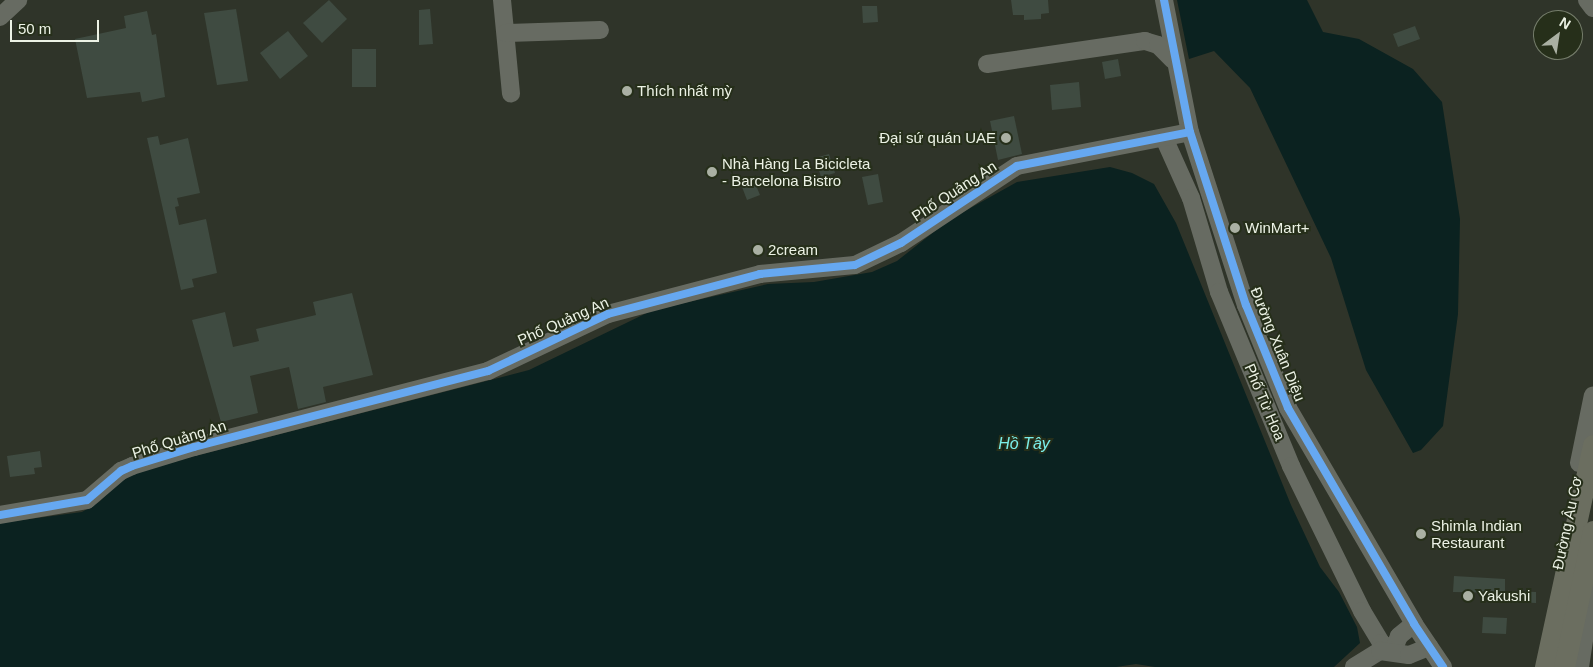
<!DOCTYPE html>
<html>
<head>
<meta charset="utf-8">
<style>
	body { margin:0 }
	#map { position:relative; width:1593px; height:667px; overflow:hidden; background:#2f3429; font-family:Arial,sans-serif }
	div>[style] { position:absolute }
	.water>* { inset:0; background:#0b2220 }
	.building>* { inset:0; background:#3f4b41 }
	.minor>* { height:18px; margin:-9px; padding:0 9px; transform-origin:9px; border-radius:9px; background:#676b62 }
	.major>* { height:21px; margin:-10.5px; padding:0 10.5px; transform-origin:10.5px; border-radius:10.5px; background:#6b6e60 }
	.cycleway>* { height:8px; margin:-4px; padding:0 4px; transform-origin:4px; border-radius:4px; background:#66a8f1 }
	.dots>* { width:14px; height:14px; translate:-50% -50%; box-sizing:border-box; border:2px solid #262f1a; border-radius:50% }
	span { translate:-50% -50%; white-space:nowrap; text-align:center; line-height:1.15; -webkit-text-stroke:4px #262f1a; paint-order:stroke }
	.poi-label { font-size:15px; color:#ecf2e5 }
	.left { translate:0 -50%; text-align:left }
	.right { translate:-100% -50%; text-align:right }
	.street-label { font-size:15px; color:#ecf2e5 }
	.water-label { font-size:16px; color:#7aeee9; font-style:italic }
	.north { position:absolute; left:1533px; top:10px; width:50px; height:50px; box-sizing:border-box; background:#262f1a; border:1px solid #757d6b; border-radius:50%; rotate:31deg; font-size:14px; font-weight:700; line-height:20px; text-align:center; color:#ecf2e5 }
	.north::after { content:''; display:block; margin:auto; width:18px; height:22px; background:#aab0a3; clip-path:polygon(50% 0,100% 100%,50% 72%,0 100%) }
	.scale { position:absolute; left:10px; top:20px; width:89px; height:22px; box-sizing:border-box; border:2px solid #ecf2e5; border-top:0; padding-left:6px; font-size:15px; line-height:18px; white-space:nowrap; color:#ecf2e5; -webkit-text-stroke:4px #262f1a; paint-order:stroke }
</style>
</head>
<body>
<div id="map">
	<div class="water">
		<div style="clip-path:polygon(1177px 0,1307px 0,1323px 32px,1359px 39px,1413px 69px,1442px 102px,1460px 219px,1458px 314px,1443px 426px,1421px 450px,1413px 453px,1366px 370px,1331px 258px,1250px 88px,1214px 51px,1189px 59px)"></div>
		<div style="clip-path:polygon(1110px 167px,1132px 173px,1154px 184px,1176px 223px,1291px 505px,1320px 567px,1339px 592px,1357px 627px,1360px 643px,1334px 667px,1155px 667px,1136px 664px,1116px 667px,0 667px,0 523px,82px 512px,99px 502px,123px 477px,133px 472px,529px 370px,653px 310px,768px 284px,814px 282px,872px 272px,897px 261px,949px 220px,1017px 182px)"></div>
	</div>
	<div class="building">
		<div style="clip-path:polygon(329px 0,347px 19px,322px 43px,303px 23px)"></div>
		<div style="clip-path:polygon(1011px 0,1048px 0,1049px 13px,1041px 14px,1041px 19px,1024px 20px,1024px 15px,1013px 15px)"></div>
		<div style="clip-path:polygon(862px 6px,877px 6px,878px 22px,863px 23px)"></div>
		<div style="clip-path:polygon(236px 9px,248px 81px,217px 85px,204px 13px)"></div>
		<div style="clip-path:polygon(430px 9px,433px 44px,419px 45px,419px 10px)"></div>
		<div style="clip-path:polygon(147px 11px,152px 35px,156px 34px,165px 97px,142px 102px,140px 92px,87px 98px,75px 39px,126px 28px,124px 16px)"></div>
		<div style="clip-path:polygon(1415px 26px,1420px 39px,1398px 47px,1393px 34px)"></div>
		<div style="clip-path:polygon(288px 31px,308px 56px,280px 79px,260px 53px)"></div>
		<div style="clip-path:polygon(352px 49px,376px 49px,376px 87px,352px 87px)"></div>
		<div style="clip-path:polygon(1118px 59px,1121px 76px,1105px 79px,1102px 62px)"></div>
		<div style="clip-path:polygon(1079px 82px,1081px 107px,1052px 110px,1050px 85px)"></div>
		<div style="clip-path:polygon(1014px 116px,1022px 154px,998px 160px,990px 121px)"></div>
		<div style="clip-path:polygon(158px 136px,160px 145px,188px 138px,200px 193px,177px 198px,179px 206px,175px 207px,179px 225px,206px 219px,217px 273px,192px 279px,194px 287px,181px 290px,147px 138px)"></div>
		<div style="clip-path:polygon(829px 154px,835px 173px,821px 177px,815px 158px)"></div>
		<div style="clip-path:polygon(878px 174px,883px 202px,868px 205px,862px 177px)"></div>
		<div style="clip-path:polygon(755px 183px,760px 195px,747px 200px,742px 187px)"></div>
		<div style="clip-path:polygon(352px 293px,373px 375px,323px 387px,326px 402px,298px 409px,289px 367px,250px 376px,258px 413px,221px 422px,192px 320px,225px 312px,233px 347px,259px 341px,256px 329px,316px 315px,313px 302px)"></div>
		<div style="clip-path:polygon(40px 451px,42px 467px,34px 468px,35px 474px,10px 477px,7px 456px)"></div>
		<div style="clip-path:polygon(1454px 576px,1505px 579px,1505px 593px,1453px 592px)"></div>
		<div style="clip-path:polygon(1507px 591px,1536px 592px,1536px 603px,1507px 602px)"></div>
		<div style="clip-path:polygon(1483px 617px,1507px 618px,1506px 634px,1482px 633px)"></div>
	</div>
	<div class="minor">
		<div style="left:502px;top:0;width:94px;rotate:84.5deg"></div>
		<div style="left:1164px;top:0;width:135px;rotate:78.9deg"></div>
		<div style="left:1190px;top:132px;width:182px;rotate:72.1deg"></div>
		<div style="left:1246px;top:305px;width:111px;rotate:67.8deg"></div>
		<div style="left:1288px;top:408px;width:250px;rotate:59.7deg"></div>
		<div style="left:1414px;top:624px;width:52px;rotate:56deg"></div>
		<div style="left:1587px;top:0;width:10px;rotate:53deg"></div>
		<div style="left:0;top:17px;width:25px;rotate:-43deg"></div>
		<div style="left:506px;top:33px;width:94px;rotate:-1.8deg"></div>
		<div style="left:987px;top:64px;width:160px;rotate:-8.3deg"></div>
		<div style="left:1145px;top:41px;width:14px;rotate:17deg"></div>
		<div style="left:1158px;top:45px;width:21px;rotate:45deg"></div>
		<div style="left:1164px;top:138px;width:66px;rotate:65.8deg"></div>
		<div style="left:1191px;top:198px;width:98px;rotate:73.4deg"></div>
		<div style="left:1219px;top:292px;width:188px;rotate:67.5deg"></div>
		<div style="left:1291px;top:466px;width:161px;rotate:63.9deg"></div>
		<div style="left:1362px;top:611px;width:37px;rotate:59deg"></div>
		<div style="left:1381px;top:643px;width:14px;rotate:34deg"></div>
		<div style="left:1579px;top:463px;width:69px;rotate:-78.4deg"></div>
		<div style="left:0;top:515px;width:88px;rotate:-9.8deg"></div>
		<div style="left:87px;top:500px;width:45px;rotate:-40.5deg"></div>
		<div style="left:121px;top:471px;width:12px;rotate:-24deg"></div>
		<div style="left:132px;top:466px;width:65px;rotate:-17deg"></div>
		<div style="left:194px;top:447px;width:304px;rotate:-14.5deg"></div>
		<div style="left:488px;top:371px;width:133px;rotate:-25.4deg"></div>
		<div style="left:608px;top:314px;width:157px;rotate:-14.7deg"></div>
		<div style="left:760px;top:274px;width:95px;rotate:-5.4deg"></div>
		<div style="left:855px;top:265px;width:51px;rotate:-25.6deg"></div>
		<div style="left:901px;top:243px;width:139px;rotate:-33.6deg"></div>
		<div style="left:1017px;top:166px;width:176px;rotate:-11.1deg"></div>
		<div style="left:1393px;top:651px;width:16px;rotate:-68deg"></div>
		<div style="left:1399px;top:636px;width:19px;rotate:-39deg"></div>
		<div style="left:1354px;top:667px;width:31px;rotate:-32deg"></div>
		<div style="left:1380px;top:651px;width:29px;rotate:8deg"></div>
		<div style="left:1409px;top:655px;width:22px;rotate:-22deg"></div>
		<div style="left:1580px;top:667px;width:87px;rotate:-81.4deg"></div>
	</div>
	<div class="major">
		<div style="left:1545px;top:667px;width:227px;rotate:-77.8deg"></div>
		<div style="left:1564px;top:667px;width:139px;rotate:-78deg"></div>
	</div>
	<div class="cycleway">
		<div style="left:1164px;top:0;width:135px;rotate:78.9deg"></div>
		<div style="left:1190px;top:132px;width:182px;rotate:72.1deg"></div>
		<div style="left:1246px;top:305px;width:111px;rotate:67.8deg"></div>
		<div style="left:1288px;top:408px;width:250px;rotate:59.7deg"></div>
		<div style="left:1414px;top:624px;width:52px;rotate:56deg"></div>
		<div style="left:0;top:515px;width:88px;rotate:-9.8deg"></div>
		<div style="left:87px;top:500px;width:45px;rotate:-40.5deg"></div>
		<div style="left:121px;top:471px;width:12px;rotate:-24deg"></div>
		<div style="left:132px;top:466px;width:65px;rotate:-17deg"></div>
		<div style="left:194px;top:447px;width:304px;rotate:-14.5deg"></div>
		<div style="left:488px;top:371px;width:133px;rotate:-25.4deg"></div>
		<div style="left:608px;top:314px;width:157px;rotate:-14.7deg"></div>
		<div style="left:760px;top:274px;width:95px;rotate:-5.4deg"></div>
		<div style="left:855px;top:265px;width:51px;rotate:-25.6deg"></div>
		<div style="left:901px;top:243px;width:139px;rotate:-33.6deg"></div>
		<div style="left:1017px;top:166px;width:176px;rotate:-11.1deg"></div>
	</div>
	<div class="dots">
		<div style="left:627px;top:91px;background:#aab0a3"></div>
		<div style="left:1006px;top:138px;background:#aab0a3"></div>
		<div style="left:712px;top:172px;background:#aab0a3"></div>
		<div style="left:1235px;top:228px;background:#aab0a3"></div>
		<div style="left:758px;top:250px;background:#aab0a3"></div>
		<div style="left:1421px;top:534px;background:#aab0a3"></div>
		<div style="left:1468px;top:596px;background:#aab0a3"></div>
	</div>
	<div class="poi-label">
		<span class="left" style="left:637px;top:91px">Thích nhất mỳ</span>
		<span class="right" style="left:996px;top:138px">Đại sứ quán UAE</span>
		<span class="left" style="left:722px;top:172px">Nhà Hàng La Bicicleta<br>- Barcelona Bistro</span>
		<span class="left" style="left:1245px;top:228px">WinMart+</span>
		<span class="left" style="left:768px;top:250px">2cream</span>
		<span class="left" style="left:1431px;top:534px">Shimla Indian<br>Restaurant</span>
		<span class="left" style="left:1478px;top:596px">Yakushi</span>
	</div>
	<div class="street-label">
		<span style="left:954px;top:191px;rotate:-33deg">Phố Quảng An</span>
		<span style="left:563px;top:321px;rotate:-24deg">Phố Quảng An</span>
		<span style="left:1278px;top:344px;rotate:68deg">Đường Xuân Diệu</span>
		<span style="left:1265px;top:402px;rotate:67deg">Phố Từ Hoa</span>
		<span style="left:179px;top:439px;rotate:-17deg">Phố Quảng An</span>
		<span style="left:1567px;top:523px;rotate:-78deg">Đường Âu Cơ</span>
	</div>
	<div class="water-label">
		<span style="left:1024px;top:444px">Hồ Tây</span>
	</div>
	<div class="north">N</div>
	<div class="scale">50 m</div>
</div>
</body>
</html>
